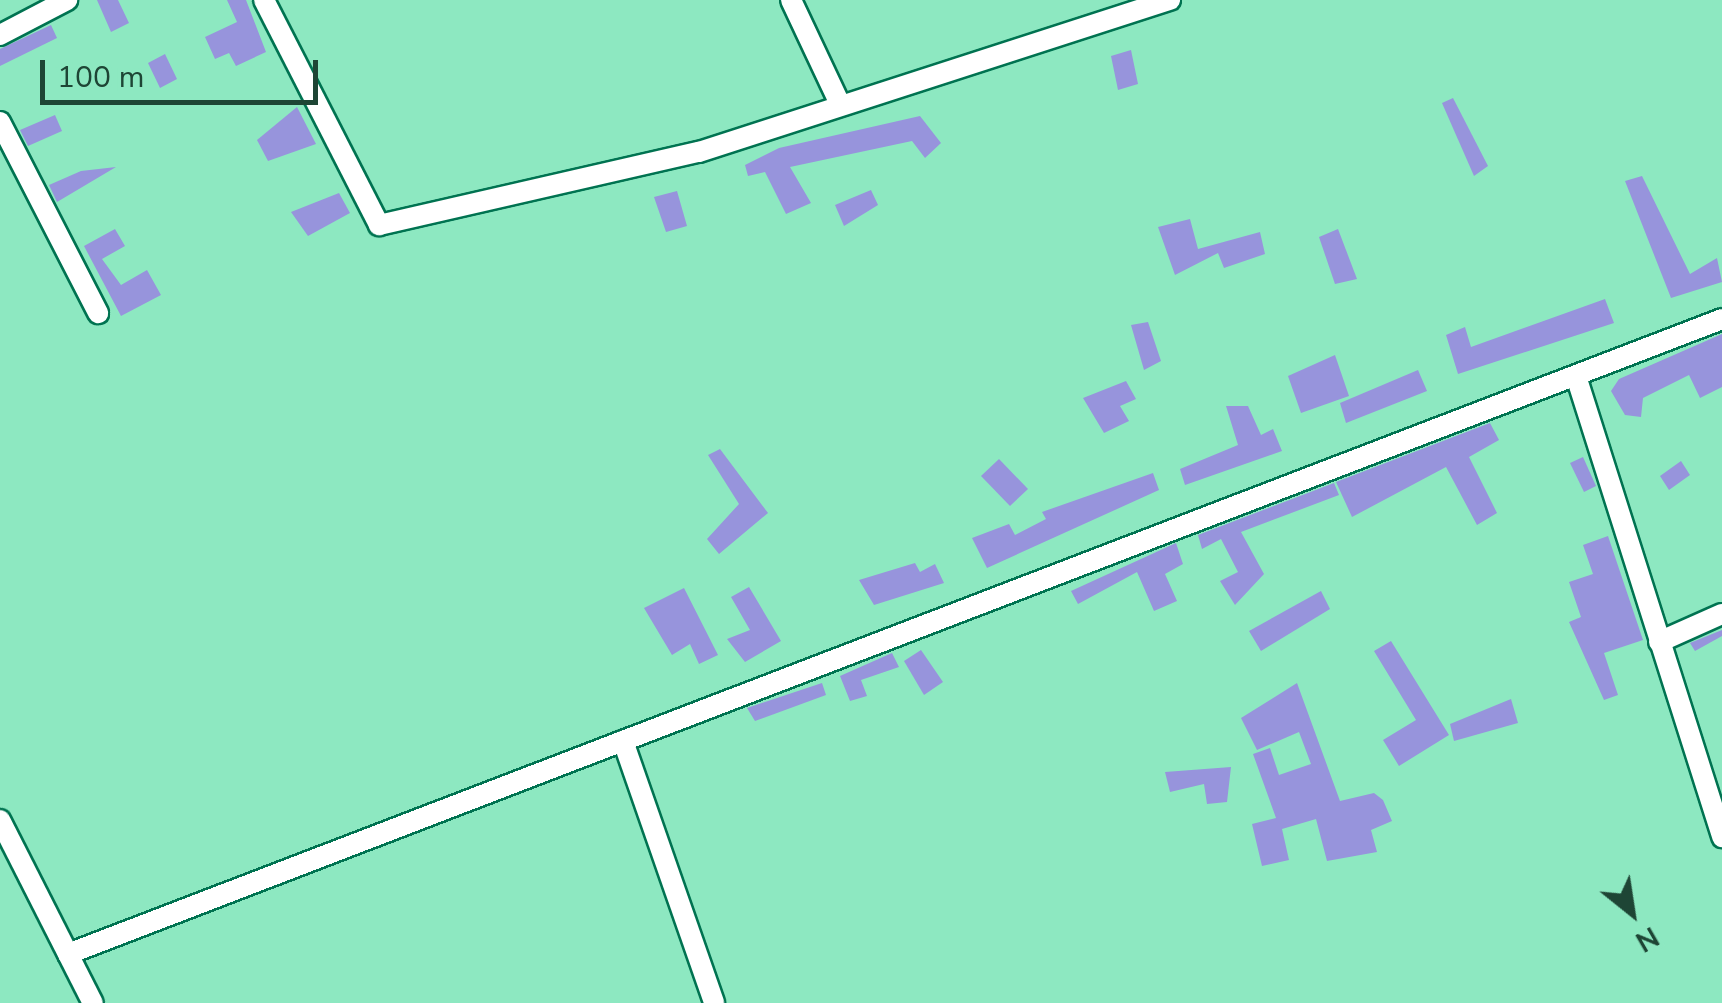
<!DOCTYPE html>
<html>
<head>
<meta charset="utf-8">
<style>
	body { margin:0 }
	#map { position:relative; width:1722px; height:1003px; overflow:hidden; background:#8de8c1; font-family:"Nunito Sans",sans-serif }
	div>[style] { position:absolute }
	.building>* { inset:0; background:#9794dc }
	.roads { filter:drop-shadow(2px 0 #007351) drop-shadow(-2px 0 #007351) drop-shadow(0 2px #007351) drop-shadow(0 -2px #007351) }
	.minor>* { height:20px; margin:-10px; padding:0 10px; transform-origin:10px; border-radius:10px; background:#fff }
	span { translate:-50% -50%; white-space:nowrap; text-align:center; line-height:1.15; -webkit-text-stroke:8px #8de8c1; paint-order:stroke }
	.north { position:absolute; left:1582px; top:863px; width:100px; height:100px; -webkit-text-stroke:8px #8de8c1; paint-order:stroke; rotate:150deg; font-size:28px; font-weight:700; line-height:40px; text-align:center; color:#1e4535 }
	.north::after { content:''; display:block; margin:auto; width:35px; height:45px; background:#1e4535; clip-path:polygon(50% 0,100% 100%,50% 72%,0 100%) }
	.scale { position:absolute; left:40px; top:60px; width:278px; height:45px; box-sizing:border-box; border:5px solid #1e4535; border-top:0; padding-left:12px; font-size:30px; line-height:35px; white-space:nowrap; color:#1e4535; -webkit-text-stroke:8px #8de8c1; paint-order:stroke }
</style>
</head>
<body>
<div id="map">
	<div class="building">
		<div style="clip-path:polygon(97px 0,118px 0,129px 23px,111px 32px)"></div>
		<div style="clip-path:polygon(227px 0,246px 0,266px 52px,236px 66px,229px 53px,215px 59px,205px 37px,237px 22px)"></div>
		<div style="clip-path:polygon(51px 25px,57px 38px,0 66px,0 49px)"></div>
		<div style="clip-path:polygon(1131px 50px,1138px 84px,1118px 90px,1111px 56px)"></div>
		<div style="clip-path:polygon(165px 54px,177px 79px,160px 88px,148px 63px)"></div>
		<div style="clip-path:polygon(1453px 98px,1488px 166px,1474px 176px,1442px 103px)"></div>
		<div style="clip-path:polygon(297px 107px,316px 144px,268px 161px,257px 140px)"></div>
		<div style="clip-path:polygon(55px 115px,62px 131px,28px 146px,20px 130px)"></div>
		<div style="clip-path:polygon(920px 116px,941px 143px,925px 158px,912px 141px,790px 167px,811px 203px,786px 214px,765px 172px,748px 176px,745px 165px,779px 148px)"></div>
		<div style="clip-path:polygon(116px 167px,57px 202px,49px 185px,81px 171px)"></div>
		<div style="clip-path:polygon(1642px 176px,1690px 274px,1717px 258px,1722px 282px,1671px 298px,1625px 181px)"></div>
		<div style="clip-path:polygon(871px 190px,878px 205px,844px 226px,835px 205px)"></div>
		<div style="clip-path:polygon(677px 191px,687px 226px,666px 232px,654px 197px)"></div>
		<div style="clip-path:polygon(339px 193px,350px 213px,308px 236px,291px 212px)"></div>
		<div style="clip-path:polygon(1190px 219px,1198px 249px,1260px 232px,1265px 254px,1224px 268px,1218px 253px,1175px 275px,1158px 227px)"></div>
		<div style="clip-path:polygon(115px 229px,125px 246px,102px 259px,121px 285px,147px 270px,161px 295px,121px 316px,84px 246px)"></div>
		<div style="clip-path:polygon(1338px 229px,1357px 279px,1335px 284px,1319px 237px)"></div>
		<div style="clip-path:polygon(1605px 299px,1614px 323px,1458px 374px,1446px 335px,1465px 327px,1471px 347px)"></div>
		<div style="clip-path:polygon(1148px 322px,1161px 361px,1144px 370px,1131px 325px)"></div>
		<div style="clip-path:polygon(1722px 334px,1722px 387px,1700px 398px,1689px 375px,1643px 398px,1641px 417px,1625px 415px,1611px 391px,1619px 379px)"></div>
		<div style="clip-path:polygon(1335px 355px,1349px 396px,1301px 413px,1288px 376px)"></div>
		<div style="clip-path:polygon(1418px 370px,1427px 391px,1346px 423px,1340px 403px)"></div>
		<div style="clip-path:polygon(1126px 381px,1136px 399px,1120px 406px,1129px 421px,1104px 433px,1083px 398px)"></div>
		<div style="clip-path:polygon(1226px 406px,1248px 406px,1261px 435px,1273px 429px,1282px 451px,1185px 485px,1180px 469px,1238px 445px)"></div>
		<div style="clip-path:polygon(1490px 423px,1499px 440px,1469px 457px,1497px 513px,1477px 525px,1446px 467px,1352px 517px,1336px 482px)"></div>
		<div style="clip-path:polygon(720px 449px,768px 513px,719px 554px,707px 539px,739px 504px,708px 455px)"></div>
		<div style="clip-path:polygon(1583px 457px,1596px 486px,1584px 492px,1570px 463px)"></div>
		<div style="clip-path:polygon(999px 459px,1028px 489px,1010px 506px,981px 476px)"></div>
		<div style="clip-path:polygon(1681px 461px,1690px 475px,1669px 490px,1660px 476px)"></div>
		<div style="clip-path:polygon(1153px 473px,1159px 490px,987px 568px,972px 538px,1009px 524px,1015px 535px,1046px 519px,1042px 512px)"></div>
		<div style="clip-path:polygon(1334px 483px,1339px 495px,1241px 532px,1264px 574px,1235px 605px,1220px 581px,1238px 572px,1221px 539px,1202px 549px,1198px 535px)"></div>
		<div style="clip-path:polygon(1608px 536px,1643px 640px,1604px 653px,1618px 695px,1604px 700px,1569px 622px,1581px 617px,1569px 582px,1593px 574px,1583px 545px)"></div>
		<div style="clip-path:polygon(1176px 543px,1183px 564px,1165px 574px,1177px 601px,1154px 611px,1137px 572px,1078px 604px,1071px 591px)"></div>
		<div style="clip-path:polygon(915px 563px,920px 572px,935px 564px,944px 583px,874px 605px,859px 580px)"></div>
		<div style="clip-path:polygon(749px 587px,781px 641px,745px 662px,727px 639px,750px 630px,731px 597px)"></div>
		<div style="clip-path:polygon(684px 588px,718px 655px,699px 664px,690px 644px,672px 655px,644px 608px)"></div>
		<div style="clip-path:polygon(1321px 591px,1330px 609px,1261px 651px,1249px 631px)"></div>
		<div style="clip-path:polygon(1722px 630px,1722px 636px,1695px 651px,1690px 643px)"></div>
		<div style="clip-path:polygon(1391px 641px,1449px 735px,1399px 766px,1383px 740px,1416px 720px,1374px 651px)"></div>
		<div style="clip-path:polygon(921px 650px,943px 682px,924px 695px,904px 661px)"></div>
		<div style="clip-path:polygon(892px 653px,899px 667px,861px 680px,867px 696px,850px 701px,840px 676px)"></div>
		<div style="clip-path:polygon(822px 683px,826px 695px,755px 721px,747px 708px)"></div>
		<div style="clip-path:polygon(1297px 683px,1340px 801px,1374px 793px,1383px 800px,1392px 821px,1371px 830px,1377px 852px,1327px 861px,1316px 819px,1282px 829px,1289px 860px,1262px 866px,1252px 824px,1276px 818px,1253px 754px,1270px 748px,1279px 775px,1311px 764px,1299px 732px,1257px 750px,1241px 718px)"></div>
		<div style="clip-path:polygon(1511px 699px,1518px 723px,1454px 741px,1450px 724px)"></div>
		<div style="clip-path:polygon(1231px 767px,1227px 802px,1207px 804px,1204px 784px,1170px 792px,1165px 772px)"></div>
	</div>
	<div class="roads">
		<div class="minor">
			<div style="left:264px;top:0;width:253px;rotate:62.9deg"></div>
			<div style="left:379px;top:225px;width:328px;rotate:-12.9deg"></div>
			<div style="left:699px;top:152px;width:495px;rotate:-17.9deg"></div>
			<div style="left:791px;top:0;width:115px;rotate:64.8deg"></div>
			<div style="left:0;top:35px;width:76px;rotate:-27.6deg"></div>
			<div style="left:0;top:122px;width:215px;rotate:62.8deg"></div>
			<div style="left:1576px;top:376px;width:484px;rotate:72.4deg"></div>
			<div style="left:1659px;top:642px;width:69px;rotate:-24deg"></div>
			<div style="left:623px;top:741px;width:277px;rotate:70.8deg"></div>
			<div style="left:0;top:820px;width:205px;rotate:63.1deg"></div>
			<div style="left:68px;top:954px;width:1772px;rotate:-21deg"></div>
		</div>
	</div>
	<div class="north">N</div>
	<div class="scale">100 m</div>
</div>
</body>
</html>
